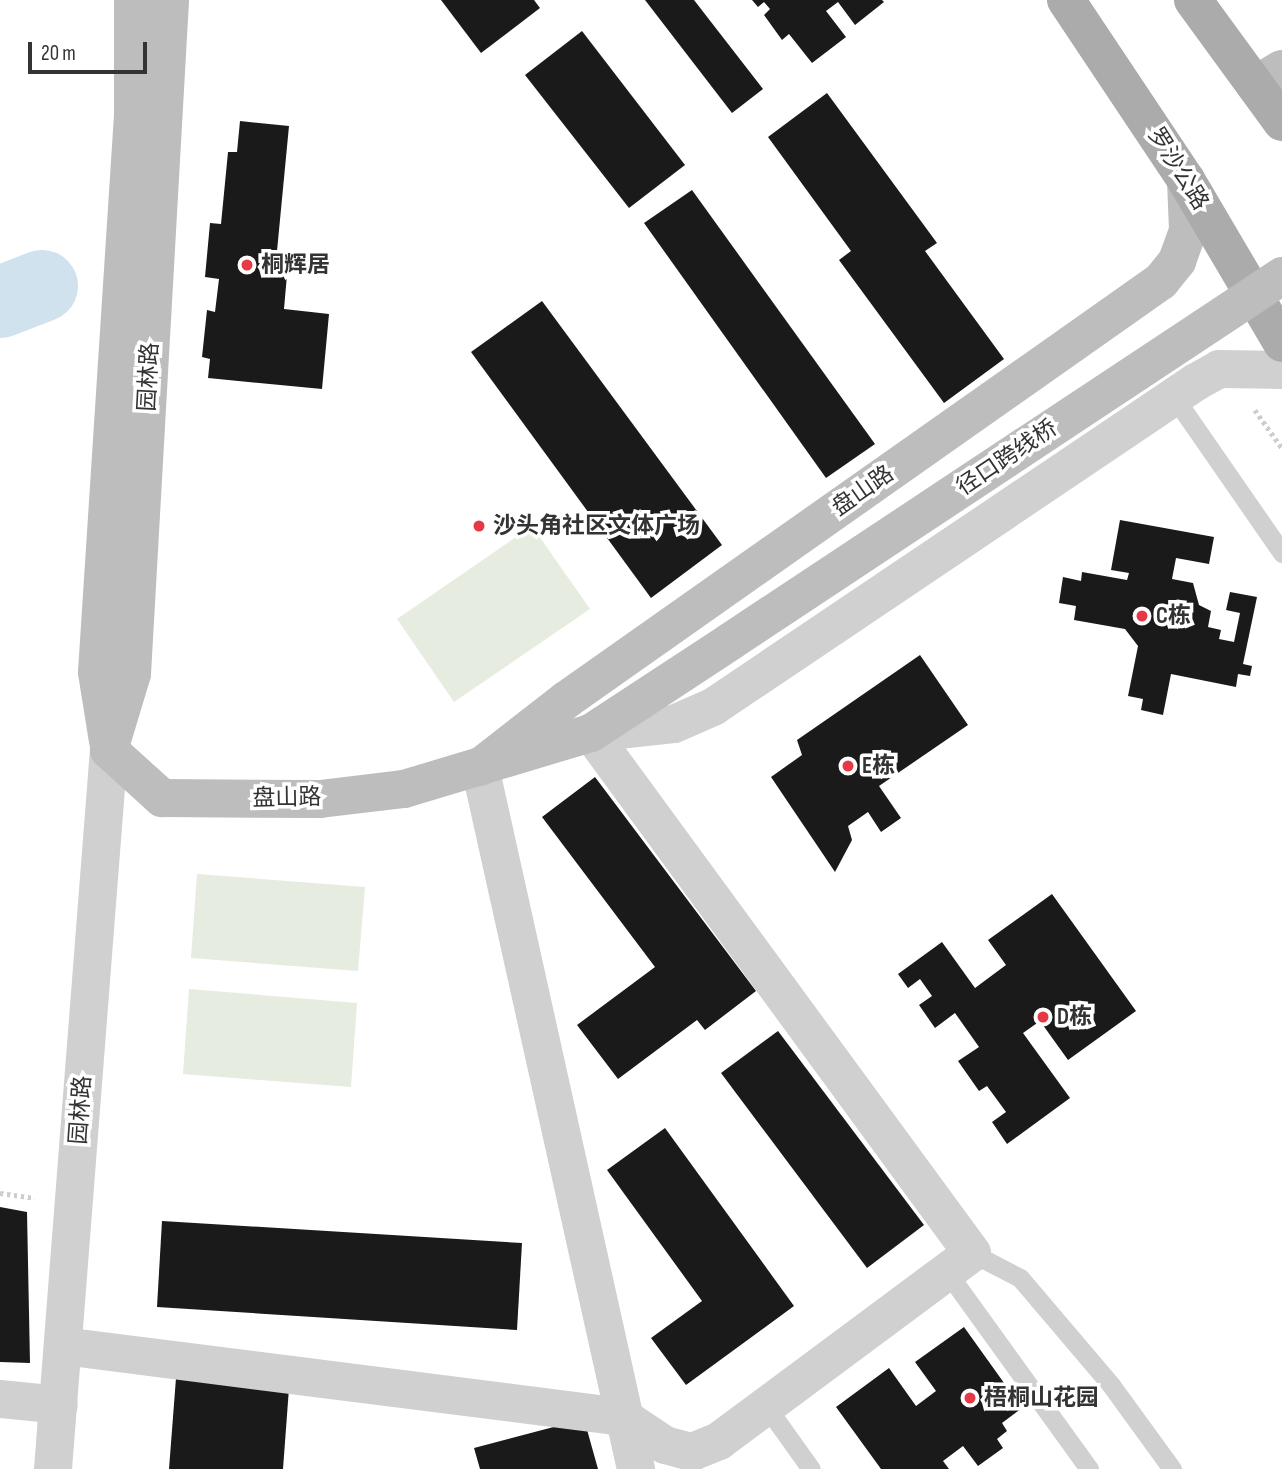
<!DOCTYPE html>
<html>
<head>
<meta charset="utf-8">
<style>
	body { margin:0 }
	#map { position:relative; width:1282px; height:1469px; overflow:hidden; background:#fff; font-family:"Sofia Sans Condensed","Noto Sans SC",sans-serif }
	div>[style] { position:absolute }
	.green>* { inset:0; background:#e6ecdf }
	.river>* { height:72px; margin:-36px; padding:0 36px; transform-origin:36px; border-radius:36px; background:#cfe2ee }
	.building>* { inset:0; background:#1a1a1a }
	.path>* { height:4.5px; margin-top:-2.25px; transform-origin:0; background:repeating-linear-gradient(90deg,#cdcdcd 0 3.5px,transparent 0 7px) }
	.service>* { height:19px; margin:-9.5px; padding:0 9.5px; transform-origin:9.5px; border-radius:9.5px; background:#d0d0d0 }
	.minor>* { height:38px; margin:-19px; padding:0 19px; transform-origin:19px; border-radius:19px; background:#d0d0d0 }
	.tertiary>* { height:38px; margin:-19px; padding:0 19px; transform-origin:19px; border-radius:19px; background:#d0d0d0 }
	.secondary>* { height:38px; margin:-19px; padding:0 19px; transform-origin:19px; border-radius:19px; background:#bdbdbd }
	.primary>* { height:38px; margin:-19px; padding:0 19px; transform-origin:19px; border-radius:19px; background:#ababab }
	.secondary-bridge>* { height:38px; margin:-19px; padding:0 19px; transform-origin:19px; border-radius:19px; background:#bdbdbd }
	.dots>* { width:19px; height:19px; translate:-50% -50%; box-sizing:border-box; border:4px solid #fff; border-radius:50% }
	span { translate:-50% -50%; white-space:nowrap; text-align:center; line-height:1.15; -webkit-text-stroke:7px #fff; paint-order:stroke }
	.street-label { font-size:23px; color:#333 }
	.poi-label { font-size:23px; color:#333; font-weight:700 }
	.left { translate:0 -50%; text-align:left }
	.scale { position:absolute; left:28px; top:42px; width:119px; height:32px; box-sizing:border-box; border:4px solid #333; border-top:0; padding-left:9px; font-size:21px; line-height:24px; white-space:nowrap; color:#333; -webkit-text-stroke:5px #fff; paint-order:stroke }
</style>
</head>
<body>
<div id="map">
	<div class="green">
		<div style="clip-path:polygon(532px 526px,590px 609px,454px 702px,397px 619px)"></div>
		<div style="clip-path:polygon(197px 874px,365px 887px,358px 971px,191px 958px)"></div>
		<div style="clip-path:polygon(189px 989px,357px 1003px,351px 1087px,183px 1074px)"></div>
	</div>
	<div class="river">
		<div style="left:0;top:302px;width:45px;rotate:-20.9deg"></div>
	</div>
	<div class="building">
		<div style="clip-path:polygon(441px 0,534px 0,540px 8px,481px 53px)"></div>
		<div style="clip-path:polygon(645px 0,694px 0,763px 89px,732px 113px)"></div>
		<div style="clip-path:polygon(752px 0,882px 0,884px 2px,855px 25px,838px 2px,826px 11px,846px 37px,812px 63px,789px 34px,782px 40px,764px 15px,770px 9px,764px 2px,758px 7px)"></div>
		<div style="clip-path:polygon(582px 31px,685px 165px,629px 208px,525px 75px)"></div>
		<div style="clip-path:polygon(827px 93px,937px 243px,925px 251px,1004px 359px,944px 403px,839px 260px,851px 251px,768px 137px)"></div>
		<div style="clip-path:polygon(240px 121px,289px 126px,277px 251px,289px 252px,284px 309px,329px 314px,322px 389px,208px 378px,210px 359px,202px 357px,207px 310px,215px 312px,219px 279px,205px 277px,210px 223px,221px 224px,228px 152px,237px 152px)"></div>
		<div style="clip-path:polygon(692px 190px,875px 444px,826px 478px,644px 223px)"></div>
		<div style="clip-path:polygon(542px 301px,722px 545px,651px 598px,471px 352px)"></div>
		<div style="clip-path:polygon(1120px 520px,1214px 537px,1209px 564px,1176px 558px,1172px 579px,1193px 583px,1199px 605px,1211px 611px,1208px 627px,1221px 630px,1219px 639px,1234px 642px,1240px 613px,1226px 610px,1230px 592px,1257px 597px,1243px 664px,1252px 666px,1250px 676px,1238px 674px,1236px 687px,1171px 674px,1163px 715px,1141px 710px,1143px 699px,1128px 696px,1138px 646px,1125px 629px,1074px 620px,1076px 606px,1059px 603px,1063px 577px,1081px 581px,1082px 572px,1127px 580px,1129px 573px,1111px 570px)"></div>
		<div style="clip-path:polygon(920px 655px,968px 725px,879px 786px,901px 818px,881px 832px,868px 812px,848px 826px,852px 840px,835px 872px,771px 777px,802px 755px,797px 740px)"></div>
		<div style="clip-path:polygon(595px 777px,756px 991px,705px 1030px,697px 1020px,618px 1079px,577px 1025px,655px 967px,542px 817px)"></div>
		<div style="clip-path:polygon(1052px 894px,1136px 1011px,1068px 1060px,1040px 1021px,1023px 1033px,1070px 1098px,1007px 1144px,992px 1122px,1006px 1112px,987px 1086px,979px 1091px,958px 1061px,979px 1047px,955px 1013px,935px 1028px,919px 1005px,932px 996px,920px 979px,908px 988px,898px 974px,942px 942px,975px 988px,1006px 965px,988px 940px)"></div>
		<div style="clip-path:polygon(778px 1031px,924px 1225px,867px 1268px,721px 1073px)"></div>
		<div style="clip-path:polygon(665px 1128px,794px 1306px,686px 1385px,651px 1338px,702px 1301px,607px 1170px)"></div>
		<div style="clip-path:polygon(0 1207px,27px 1212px,30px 1363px,0 1362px)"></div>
		<div style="clip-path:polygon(162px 1221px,522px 1243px,517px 1330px,157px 1307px)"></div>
		<div style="clip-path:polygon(964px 1327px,1022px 1408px,1002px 1423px,1007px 1431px,997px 1439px,1003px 1448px,978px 1466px,963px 1446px,943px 1461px,949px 1469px,881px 1469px,836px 1407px,889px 1368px,916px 1406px,936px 1391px,915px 1362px)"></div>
		<div style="clip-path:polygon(176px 1378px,289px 1388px,283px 1469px,169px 1469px)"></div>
		<div style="clip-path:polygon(584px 1419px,598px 1469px,480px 1469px,474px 1448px)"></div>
	</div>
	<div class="path">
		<div style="left:1255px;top:410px;width:47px;rotate:54.6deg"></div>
		<div style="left:0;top:1193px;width:35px;rotate:8deg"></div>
	</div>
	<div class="service">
		<div style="left:1174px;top:397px;width:190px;rotate:55.3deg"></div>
		<div style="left:972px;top:1253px;width:54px;rotate:27.5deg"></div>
		<div style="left:1020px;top:1278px;width:140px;rotate:49.6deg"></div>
		<div style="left:1111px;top:1385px;width:104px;rotate:54deg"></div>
		<div style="left:947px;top:1272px;width:243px;rotate:54.2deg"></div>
		<div style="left:766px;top:1406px;width:77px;rotate:54.5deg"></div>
	</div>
	<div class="minor">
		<div style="left:591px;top:733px;width:83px;rotate:-6.2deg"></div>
		<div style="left:674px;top:724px;width:43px;rotate:-23.6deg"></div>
		<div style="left:713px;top:707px;width:582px;rotate:-33.94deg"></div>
		<div style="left:1196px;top:382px;width:26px;rotate:-29deg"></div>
		<div style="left:1219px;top:369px;width:63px;rotate:0.9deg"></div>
		<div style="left:480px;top:767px;width:719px;rotate:77.47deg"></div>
		<div style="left:63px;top:1346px;width:564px;rotate:7.23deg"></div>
		<div style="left:623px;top:1417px;width:50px;rotate:33.7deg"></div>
		<div style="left:665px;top:1445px;width:28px;rotate:15deg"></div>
		<div style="left:692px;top:1452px;width:29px;rotate:-22deg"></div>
		<div style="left:719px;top:1441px;width:315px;rotate:-36.6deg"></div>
		<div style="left:972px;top:1253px;width:645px;rotate:-126.23deg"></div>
		<div style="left:0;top:1399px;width:59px;rotate:5.8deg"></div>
	</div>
	<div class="tertiary">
		<div style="left:53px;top:1469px;width:721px;rotate:-85.55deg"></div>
	</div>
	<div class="secondary">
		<div style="left:1255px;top:85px;width:31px;rotate:-31deg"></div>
		<div style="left:108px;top:741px;width:70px;rotate:-99.1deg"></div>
		<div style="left:97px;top:672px;width:558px;rotate:-86.3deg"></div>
		<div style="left:133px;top:115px;width:115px;rotate:-90deg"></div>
		<div style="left:109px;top:750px;width:79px;rotate:-73.2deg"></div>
		<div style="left:132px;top:674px;width:675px;rotate:-86.77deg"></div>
		<div style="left:109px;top:750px;width:72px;rotate:42.2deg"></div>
		<div style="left:162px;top:798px;width:158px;rotate:0.4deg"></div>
		<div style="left:320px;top:799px;width:85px;rotate:-6.8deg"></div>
		<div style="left:404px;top:789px;width:195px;rotate:-16.7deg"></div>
		<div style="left:591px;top:733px;width:168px;rotate:-33.3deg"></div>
		<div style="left:480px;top:767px;width:109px;rotate:-37.9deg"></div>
		<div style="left:566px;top:700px;width:728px;rotate:-35.15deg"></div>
		<div style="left:1161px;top:281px;width:26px;rotate:-51deg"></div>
		<div style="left:1177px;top:261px;width:33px;rotate:-70deg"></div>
		<div style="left:1188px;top:230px;width:50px;rotate:-92.3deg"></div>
	</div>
	<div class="primary">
		<div style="left:1066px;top:0;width:216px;rotate:56.3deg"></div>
		<div style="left:1186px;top:180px;width:189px;rotate:59.5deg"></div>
		<div style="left:1193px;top:0;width:151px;rotate:53.9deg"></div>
	</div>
	<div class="secondary-bridge">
		<div style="left:731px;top:641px;width:661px;rotate:-33.52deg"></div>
	</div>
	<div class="dots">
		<div style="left:247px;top:265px;background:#e63946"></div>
		<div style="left:479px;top:526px;background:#e63946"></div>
		<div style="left:1142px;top:616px;background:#e63946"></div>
		<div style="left:848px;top:766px;background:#e63946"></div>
		<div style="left:1043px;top:1017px;background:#e63946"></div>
		<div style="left:970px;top:1398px;background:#e63946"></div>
	</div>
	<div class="street-label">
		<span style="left:1178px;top:169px;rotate:58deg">罗沙公路</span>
		<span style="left:149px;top:377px;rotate:-87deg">园林路</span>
		<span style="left:1007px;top:458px;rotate:-34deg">径口跨线桥</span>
		<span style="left:863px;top:491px;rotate:-35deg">盘山路</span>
		<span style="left:287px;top:798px;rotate:-1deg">盘山路</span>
		<span style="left:81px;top:1110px;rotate:-86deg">园林路</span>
	</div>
	<div class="poi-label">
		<span class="left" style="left:261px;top:265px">桐辉居</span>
		<span class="left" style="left:493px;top:526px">沙头角社区文体广场</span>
		<span class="left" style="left:1156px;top:616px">C栋</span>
		<span class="left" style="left:862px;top:766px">E栋</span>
		<span class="left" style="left:1057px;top:1017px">D栋</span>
		<span class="left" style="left:984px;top:1398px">梧桐山花园</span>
	</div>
	<div class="scale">20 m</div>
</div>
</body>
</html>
